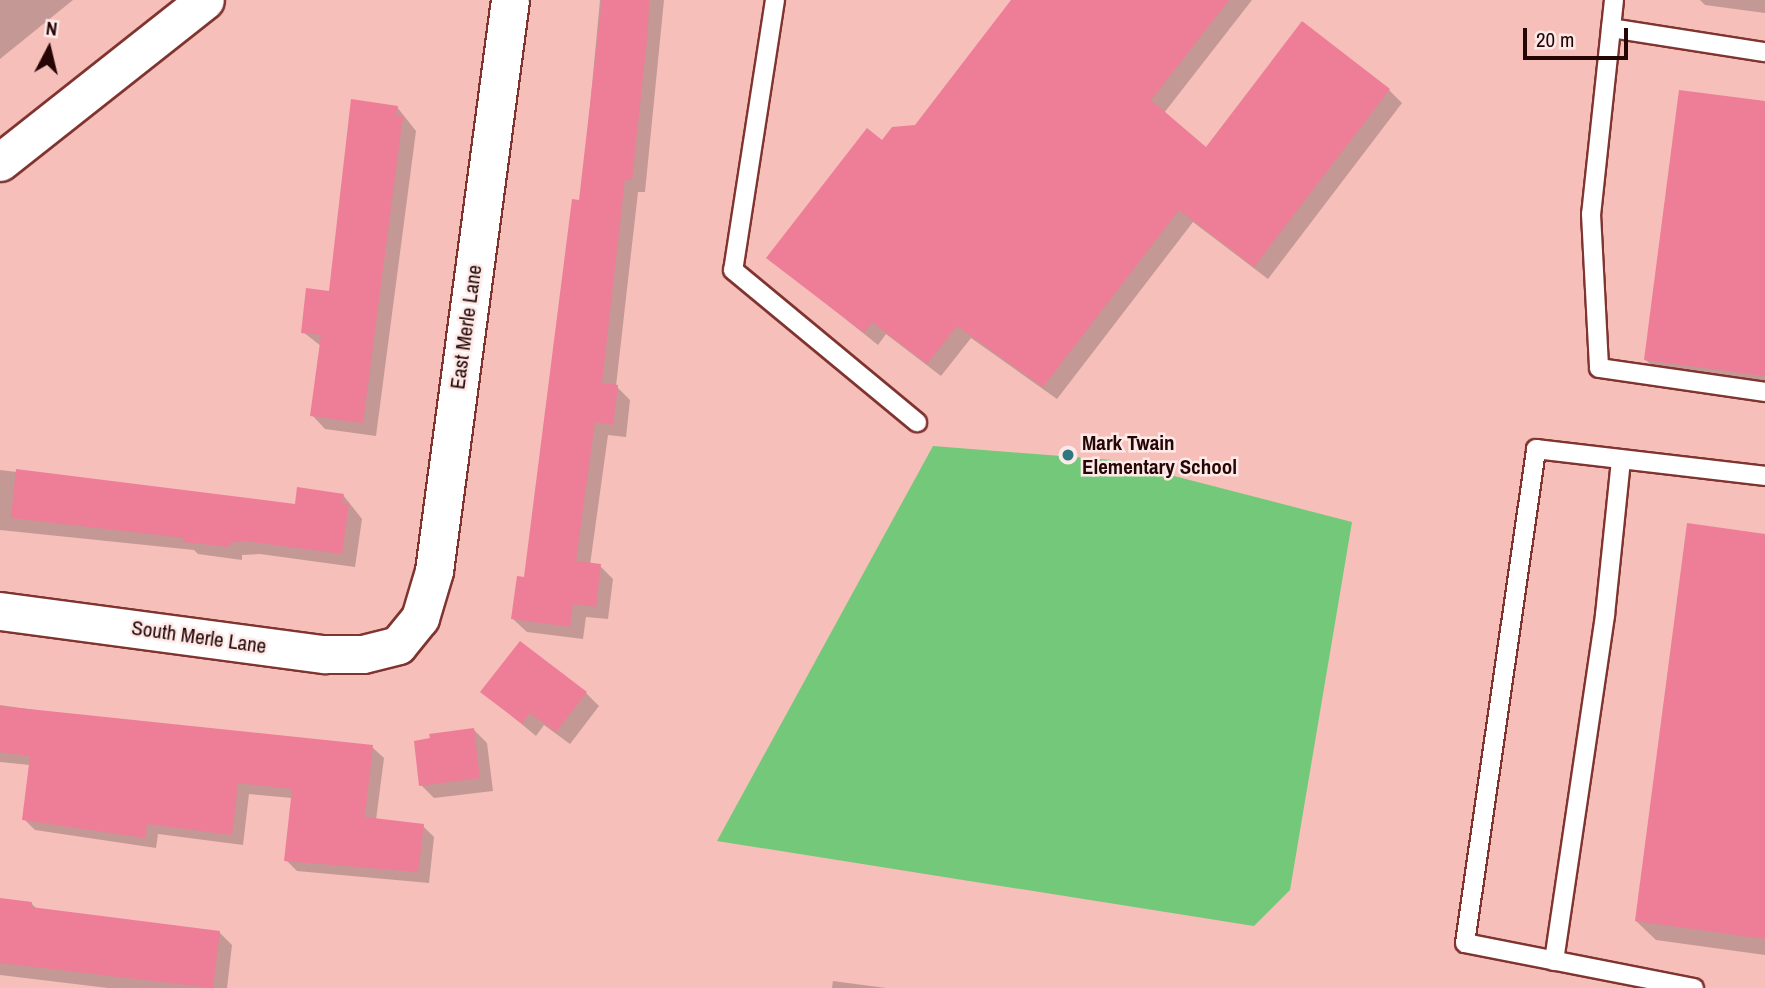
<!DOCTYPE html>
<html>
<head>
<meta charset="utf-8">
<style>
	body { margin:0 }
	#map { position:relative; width:1765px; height:988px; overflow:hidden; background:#f6bfb9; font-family:"Archivo Narrow",sans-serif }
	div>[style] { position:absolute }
	.green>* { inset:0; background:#73c879 }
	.shadow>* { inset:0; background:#0003 }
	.building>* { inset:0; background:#ee7d98 }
	.roads { filter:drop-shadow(2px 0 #803430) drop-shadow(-2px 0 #803430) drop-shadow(0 2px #803430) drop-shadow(0 -2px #803430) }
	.service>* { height:18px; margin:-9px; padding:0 9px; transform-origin:9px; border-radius:9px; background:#fff }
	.minor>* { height:37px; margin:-18.5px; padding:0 18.5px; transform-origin:18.5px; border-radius:18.5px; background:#fff }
	.dots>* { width:19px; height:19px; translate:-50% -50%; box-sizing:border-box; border:4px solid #fdeae8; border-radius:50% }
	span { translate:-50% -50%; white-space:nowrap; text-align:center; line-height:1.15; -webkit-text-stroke:5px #fdeae8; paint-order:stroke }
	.street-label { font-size:21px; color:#250605 }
	.poi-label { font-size:21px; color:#250605; font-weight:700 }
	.left { translate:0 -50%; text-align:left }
	.north { position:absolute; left:14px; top:14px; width:70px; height:70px; -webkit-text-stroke:5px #fdeae8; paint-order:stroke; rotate:7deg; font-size:19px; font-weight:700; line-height:28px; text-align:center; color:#250605 }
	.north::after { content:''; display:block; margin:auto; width:24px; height:32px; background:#250605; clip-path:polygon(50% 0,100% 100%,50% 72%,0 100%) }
	.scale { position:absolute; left:1523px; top:28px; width:105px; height:32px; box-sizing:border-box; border:4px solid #250605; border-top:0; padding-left:9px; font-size:21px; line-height:24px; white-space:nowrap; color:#250605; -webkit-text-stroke:5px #fdeae8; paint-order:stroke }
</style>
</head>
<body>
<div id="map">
	<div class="green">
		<div style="clip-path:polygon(933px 446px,1112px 460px,1352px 522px,1290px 890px,1254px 926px,717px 841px)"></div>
	</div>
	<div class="shadow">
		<div style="clip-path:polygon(0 0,73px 0,0 59px)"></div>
		<div style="clip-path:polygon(600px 0,664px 0,645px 192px,638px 192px,616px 386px,630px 400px,626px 437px,608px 435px,590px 565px,600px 566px,613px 579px,608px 619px,586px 617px,583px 639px,527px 632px,513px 619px,526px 579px,581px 202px)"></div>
		<div style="clip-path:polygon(1014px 0,1252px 0,1164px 113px,1207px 149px,1389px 90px,1402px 103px,1268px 279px,1193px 222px,1057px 399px,971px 338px,941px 376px,886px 334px,878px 345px,769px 258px,882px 142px,916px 126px)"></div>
		<div style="clip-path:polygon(1700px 0,1765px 0,1765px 13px,1705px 5px)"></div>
		<div style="clip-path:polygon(1765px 102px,1765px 387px,1659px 373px,1646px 360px)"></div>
		<div style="clip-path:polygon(397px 107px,416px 131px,376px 436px,325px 429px,312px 415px,321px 346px,303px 332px,331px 293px)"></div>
		<div style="clip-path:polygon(0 470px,296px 506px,343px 495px,362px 519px,355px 567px,260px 554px,242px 555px,242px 560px,198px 554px,194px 550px,0 530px)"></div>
		<div style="clip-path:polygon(1765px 535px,1765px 955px,1656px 940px,1636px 921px)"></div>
		<div style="clip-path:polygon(483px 692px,586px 693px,599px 706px,570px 744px,544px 725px,536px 736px)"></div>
		<div style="clip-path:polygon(0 705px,154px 727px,372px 747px,384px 758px,376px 820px,423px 826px,434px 837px,429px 883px,297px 871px,286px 860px,292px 798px,249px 794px,243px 845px,158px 834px,156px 848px,35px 830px,24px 819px,30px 765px,0 762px)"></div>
		<div style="clip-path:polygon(474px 730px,487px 743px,493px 791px,434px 798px,421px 785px)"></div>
		<div style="clip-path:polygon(0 899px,31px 903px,38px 910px,219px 932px,232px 945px,227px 988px,108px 988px,0 975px)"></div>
		<div style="clip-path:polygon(833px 981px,886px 988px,832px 988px)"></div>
	</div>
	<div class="building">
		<div style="clip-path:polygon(602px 0,649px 0,648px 30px,632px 180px,625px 179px,602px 383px,618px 385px,613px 425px,595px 422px,576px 561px,601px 564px,596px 607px,573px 604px,570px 627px,511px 619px,517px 576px,524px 577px,572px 199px,579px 200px)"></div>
		<div style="clip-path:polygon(1011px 0,1229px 0,1151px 100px,1206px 147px,1302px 21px,1390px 89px,1254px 267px,1179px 210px,1043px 387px,957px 326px,927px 364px,872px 322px,864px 333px,766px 258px,867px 128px,882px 140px,892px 127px,915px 125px)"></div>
		<div style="clip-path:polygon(1679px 90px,1765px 101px,1765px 376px,1644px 360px)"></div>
		<div style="clip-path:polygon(351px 99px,398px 106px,396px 115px,403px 116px,363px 423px,310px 416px,321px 335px,301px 333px,306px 288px,329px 291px)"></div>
		<div style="clip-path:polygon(16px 469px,295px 504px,297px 487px,344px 494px,342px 503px,349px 504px,342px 554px,245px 541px,229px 543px,229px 547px,183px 542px,184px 538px,11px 518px)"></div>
		<div style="clip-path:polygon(1687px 523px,1765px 534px,1765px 939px,1635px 921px)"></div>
		<div style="clip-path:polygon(520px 641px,587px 692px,556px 732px,530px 713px,522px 724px,480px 692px)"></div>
		<div style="clip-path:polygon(0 706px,373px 745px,365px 817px,424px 824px,418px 872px,284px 861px,292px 789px,238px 783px,232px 835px,147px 824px,145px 838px,22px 820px,30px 756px,0 752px)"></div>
		<div style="clip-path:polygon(474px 728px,480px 778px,419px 786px,414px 741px,430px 738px,429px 734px)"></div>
		<div style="clip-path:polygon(0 898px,32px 902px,31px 907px,220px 931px,213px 988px,0 963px)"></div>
	</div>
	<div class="roads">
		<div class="service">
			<div style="left:775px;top:0;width:273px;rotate:98.8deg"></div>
			<div style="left:733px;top:270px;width:239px;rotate:39.6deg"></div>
			<div style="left:1614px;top:0;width:215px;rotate:96.1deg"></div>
			<div style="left:1591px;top:214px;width:154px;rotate:87deg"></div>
			<div style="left:1599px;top:368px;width:168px;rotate:8.2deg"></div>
			<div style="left:1611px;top:28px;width:156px;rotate:8.9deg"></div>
			<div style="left:1554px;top:961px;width:350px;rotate:-81.6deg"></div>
			<div style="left:1605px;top:615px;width:155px;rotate:-84.1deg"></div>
			<div style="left:1694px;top:988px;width:233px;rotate:-168.9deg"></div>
			<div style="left:1465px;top:943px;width:499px;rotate:-81.8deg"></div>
			<div style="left:1536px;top:449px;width:231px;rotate:6.7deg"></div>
		</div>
		<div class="minor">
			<div style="left:0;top:162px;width:261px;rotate:-38.3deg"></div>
			<div style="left:0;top:611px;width:327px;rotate:7.6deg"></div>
			<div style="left:324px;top:654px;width:39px"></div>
			<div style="left:363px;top:654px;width:36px;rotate:-14deg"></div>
			<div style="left:398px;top:645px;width:35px;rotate:-51deg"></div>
			<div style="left:420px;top:618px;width:49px;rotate:-73.4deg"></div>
			<div style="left:434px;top:571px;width:576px;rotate:-82.42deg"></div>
		</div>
	</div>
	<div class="dots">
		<div style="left:1068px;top:455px;background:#2e777f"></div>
	</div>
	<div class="street-label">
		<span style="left:466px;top:327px;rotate:-82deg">East Merle Lane</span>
		<span style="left:199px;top:637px;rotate:8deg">South Merle Lane</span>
	</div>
	<div class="poi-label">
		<span class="left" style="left:1082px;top:455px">Mark Twain<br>Elementary School</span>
	</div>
	<div class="north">N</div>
	<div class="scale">20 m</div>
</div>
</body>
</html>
